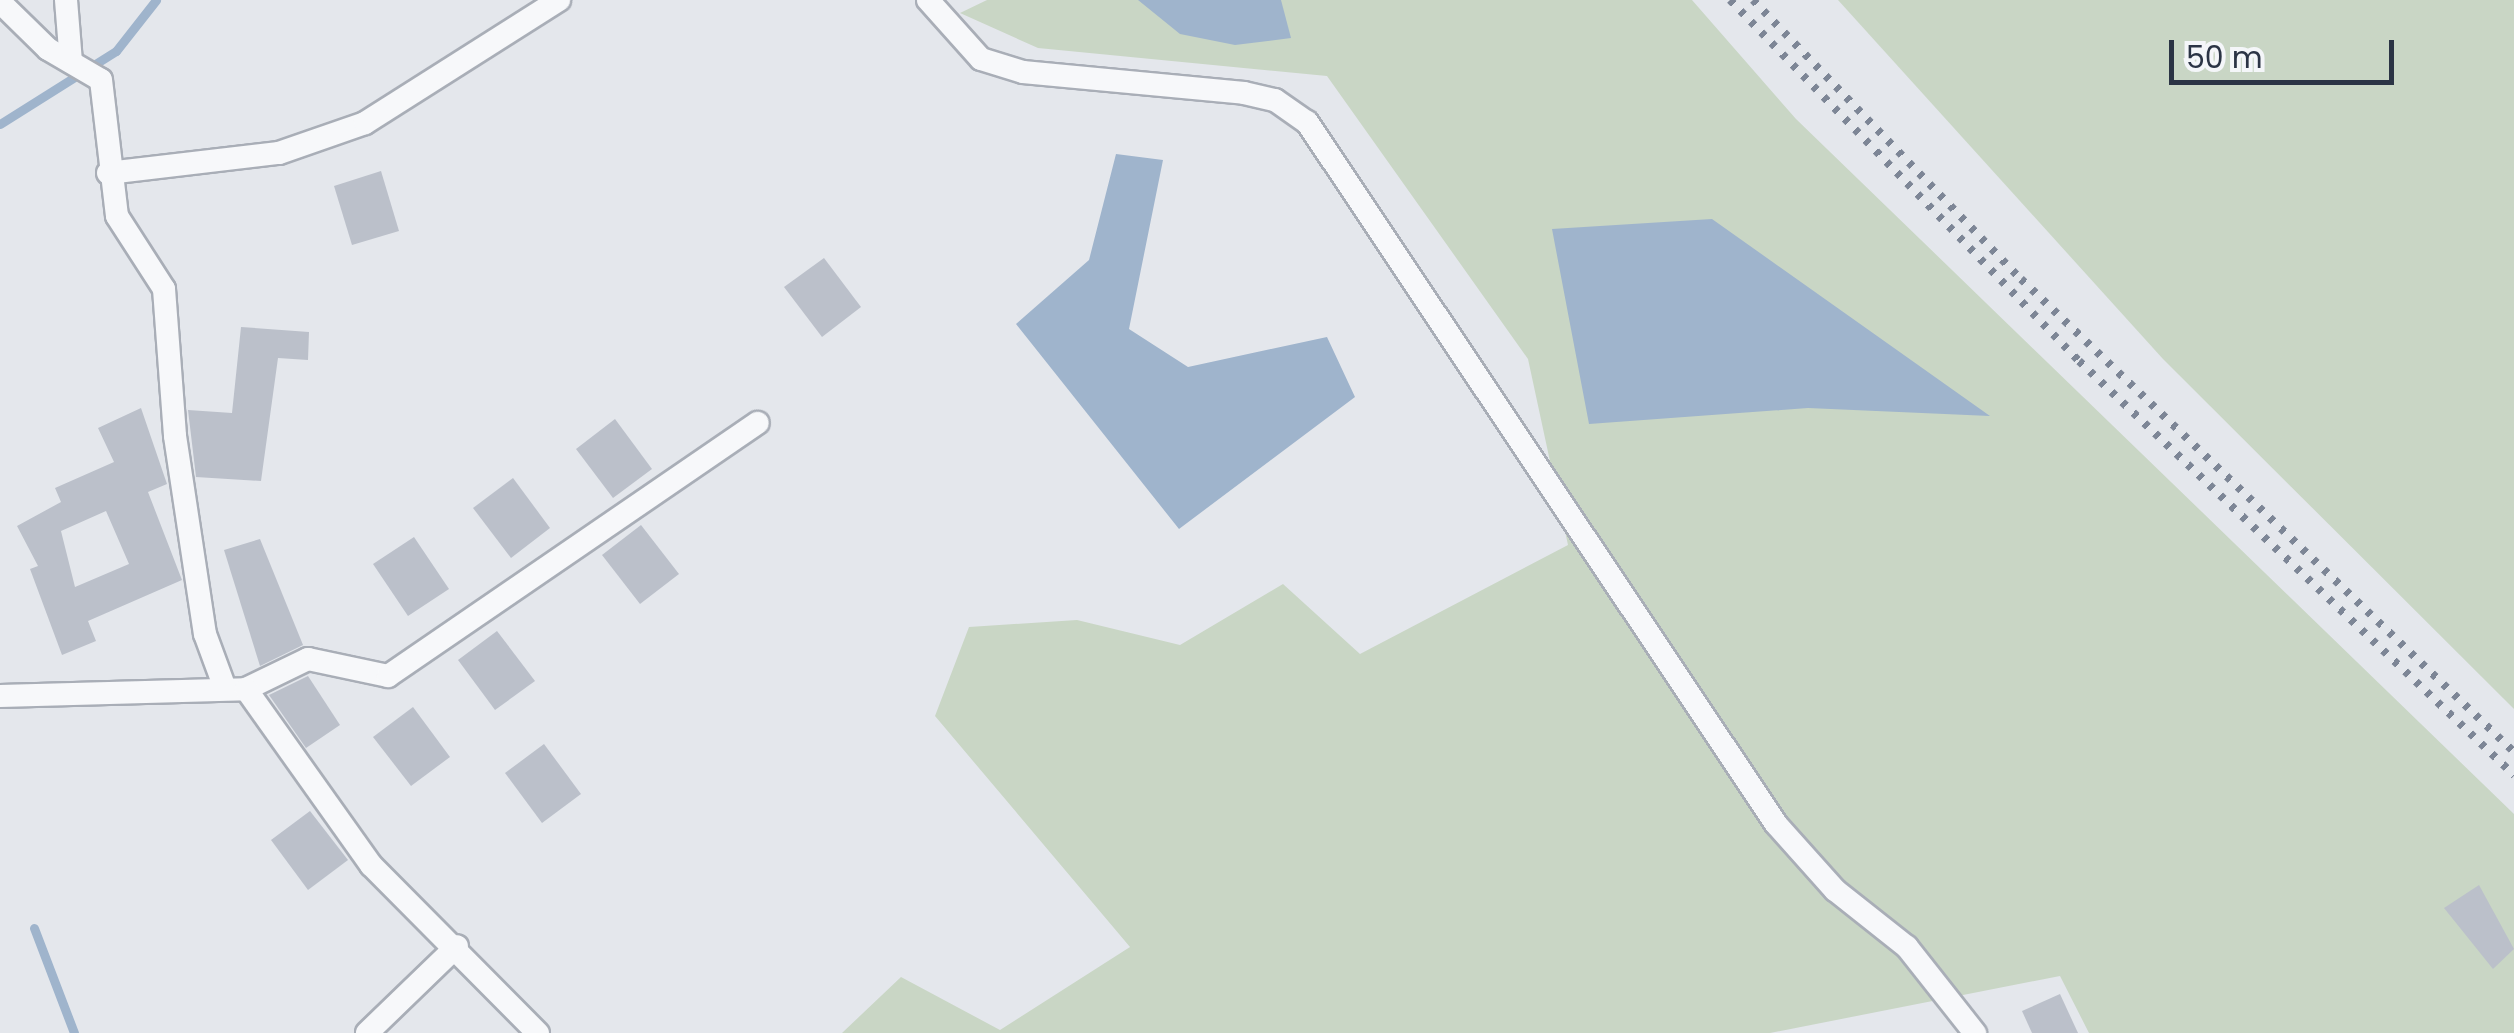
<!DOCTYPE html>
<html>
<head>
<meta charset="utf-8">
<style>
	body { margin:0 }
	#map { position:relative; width:2514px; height:1033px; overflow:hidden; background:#e4e7ec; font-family:Poppins,sans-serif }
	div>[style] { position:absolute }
	.green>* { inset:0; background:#c9d6c5 }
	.water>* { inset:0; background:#9fb4cc }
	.stream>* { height:9px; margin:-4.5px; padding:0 4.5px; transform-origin:4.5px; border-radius:4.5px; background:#9fb4cc }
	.building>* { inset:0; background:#bbc0ca }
	.roads { filter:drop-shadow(2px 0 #a9aeb7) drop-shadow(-2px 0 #a9aeb7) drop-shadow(0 2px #a9aeb7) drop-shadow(0 -2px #a9aeb7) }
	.minor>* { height:22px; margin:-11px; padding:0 11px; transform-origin:11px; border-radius:11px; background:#f7f8fa }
	.rail>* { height:8px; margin-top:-4px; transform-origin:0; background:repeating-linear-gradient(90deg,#7d8696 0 5px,transparent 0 15px) }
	span { translate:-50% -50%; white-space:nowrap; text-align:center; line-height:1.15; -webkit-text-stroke:8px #f4f6f9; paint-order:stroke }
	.scale { position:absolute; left:2169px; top:40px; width:225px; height:45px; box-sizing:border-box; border:5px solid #2b3445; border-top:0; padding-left:12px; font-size:30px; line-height:35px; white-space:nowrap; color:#2b3445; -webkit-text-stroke:8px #f4f6f9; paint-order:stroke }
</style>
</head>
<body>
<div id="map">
	<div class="green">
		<div style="clip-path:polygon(987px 0,1692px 0,1796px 119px,2514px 814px,2514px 1033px,2089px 1033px,2060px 976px,1770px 1033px,842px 1033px,901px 977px,1000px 1030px,1130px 947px,935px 716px,969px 627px,1077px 620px,1180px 645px,1283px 584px,1360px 654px,1568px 545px,1528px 359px,1327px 76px,1038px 48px,960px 13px)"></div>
		<div style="clip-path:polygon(1838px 0,2514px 0,2514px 709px,2163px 359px)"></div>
	</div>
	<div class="water">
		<div style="clip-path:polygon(1138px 0,1281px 0,1291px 38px,1235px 45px,1180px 34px)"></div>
		<div style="clip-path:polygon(1116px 154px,1163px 160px,1129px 329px,1188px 367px,1327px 337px,1355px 397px,1179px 529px,1016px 324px,1089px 260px)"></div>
		<div style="clip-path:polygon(1712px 219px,1990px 416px,1808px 408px,1589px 424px,1552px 229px)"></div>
	</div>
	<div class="stream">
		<div style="left:0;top:124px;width:137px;rotate:-32.2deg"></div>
		<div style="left:116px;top:51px;width:65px;rotate:-51.9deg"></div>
		<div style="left:34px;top:928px;width:112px;rotate:69.1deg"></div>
	</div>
	<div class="building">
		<div style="clip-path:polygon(381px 171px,399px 231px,352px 245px,334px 186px)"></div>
		<div style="clip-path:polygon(824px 258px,861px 307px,822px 337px,784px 287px)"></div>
		<div style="clip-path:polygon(241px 327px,309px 332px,308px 360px,278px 358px,261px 481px,196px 477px,188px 410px,232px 413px)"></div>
		<div style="clip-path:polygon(evenodd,141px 408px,167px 484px,148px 492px,182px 580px,88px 621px,96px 641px,62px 655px,30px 569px,38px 566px,17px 526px,61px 502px,55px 488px,114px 462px,98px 428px,141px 408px,106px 511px,129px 564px,75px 587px,61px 531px,106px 511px)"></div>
		<div style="clip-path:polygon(615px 419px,652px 469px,613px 498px,576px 449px)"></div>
		<div style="clip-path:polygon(513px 478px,550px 528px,511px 558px,473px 508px)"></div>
		<div style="clip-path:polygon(641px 525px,679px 574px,640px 604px,602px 555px)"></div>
		<div style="clip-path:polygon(414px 537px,449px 589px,408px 616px,373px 564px)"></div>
		<div style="clip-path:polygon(260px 539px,303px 645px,260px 666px,224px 550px)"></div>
		<div style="clip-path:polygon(497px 631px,535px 681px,495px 710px,458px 660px)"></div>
		<div style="clip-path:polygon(308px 676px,340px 725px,306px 748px,269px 695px)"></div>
		<div style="clip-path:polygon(413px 707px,450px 757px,411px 786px,373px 737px)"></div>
		<div style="clip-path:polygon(544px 744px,581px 794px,542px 823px,505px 773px)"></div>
		<div style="clip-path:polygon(310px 811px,348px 860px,308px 890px,271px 840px)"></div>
		<div style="clip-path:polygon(2479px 885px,2514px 949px,2493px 969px,2444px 908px)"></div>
		<div style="clip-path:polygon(2060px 994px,2078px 1033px,2032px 1033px,2022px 1011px)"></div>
	</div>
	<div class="roads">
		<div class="minor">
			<div style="left:66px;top:0;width:62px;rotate:85.4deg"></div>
			<div style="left:928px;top:0;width:79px;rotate:48.1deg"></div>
			<div style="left:981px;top:59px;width:44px;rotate:17.2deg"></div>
			<div style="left:1023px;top:72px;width:222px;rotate:5.4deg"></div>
			<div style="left:1244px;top:93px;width:32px;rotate:13deg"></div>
			<div style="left:1275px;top:100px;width:39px;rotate:35deg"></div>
			<div style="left:1307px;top:122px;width:844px;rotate:56.25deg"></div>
			<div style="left:1776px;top:824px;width:89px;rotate:48.2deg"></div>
			<div style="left:1835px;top:890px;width:92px;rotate:38.4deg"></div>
			<div style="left:1907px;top:947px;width:110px;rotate:51.7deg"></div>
			<div style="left:0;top:2px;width:67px;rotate:44.4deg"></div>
			<div style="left:48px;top:49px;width:61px;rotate:30.3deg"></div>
			<div style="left:101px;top:80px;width:137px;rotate:83.3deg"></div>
			<div style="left:117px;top:216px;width:87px;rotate:57.2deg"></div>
			<div style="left:164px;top:289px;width:147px;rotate:85.7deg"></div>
			<div style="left:175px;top:436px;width:200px;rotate:81.4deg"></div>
			<div style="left:205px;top:634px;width:52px;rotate:69.8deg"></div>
			<div style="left:108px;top:173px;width:172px;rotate:-6.7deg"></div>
			<div style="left:279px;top:153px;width:91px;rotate:-19.2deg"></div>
			<div style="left:365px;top:123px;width:230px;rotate:-32.4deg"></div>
			<div style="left:246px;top:689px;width:69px;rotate:-25.8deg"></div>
			<div style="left:308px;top:659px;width:82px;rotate:12deg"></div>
			<div style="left:388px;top:676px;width:448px;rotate:-34.4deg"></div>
			<div style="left:0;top:696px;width:246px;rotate:-1.6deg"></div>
			<div style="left:246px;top:689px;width:216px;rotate:54.6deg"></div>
			<div style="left:371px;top:865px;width:237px;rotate:45.2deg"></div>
			<div style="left:367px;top:1033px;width:125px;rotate:-44deg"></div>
		</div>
	</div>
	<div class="rail">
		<div style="left:1730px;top:0;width:502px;rotate:45.97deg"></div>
		<div style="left:2079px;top:361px;width:601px;rotate:43.58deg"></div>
		<div style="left:1753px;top:0;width:387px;rotate:46.2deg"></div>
		<div style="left:2021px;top:279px;width:683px;rotate:43.81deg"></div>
	</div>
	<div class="scale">50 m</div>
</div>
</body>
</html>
